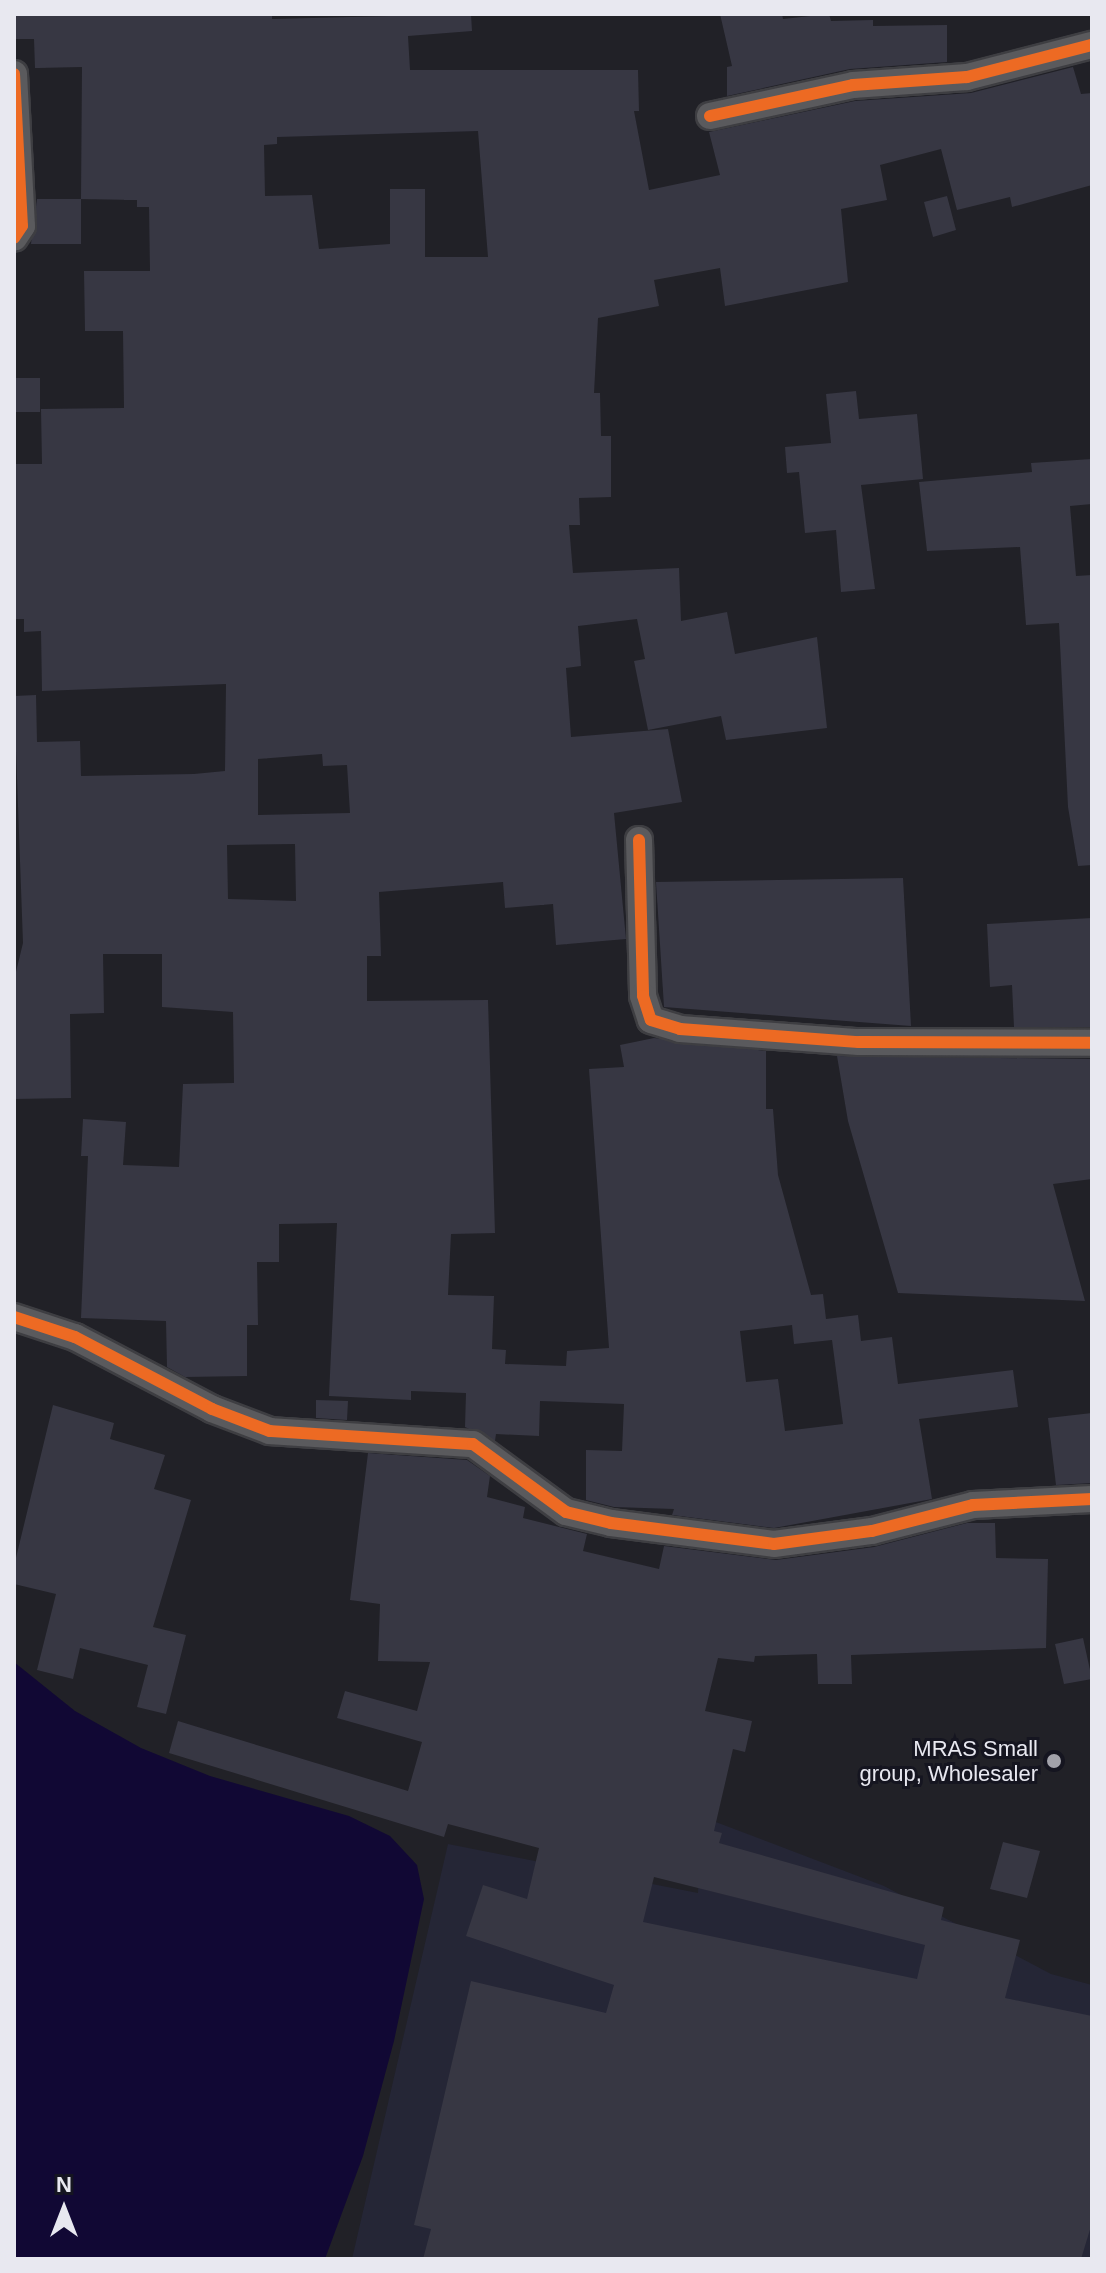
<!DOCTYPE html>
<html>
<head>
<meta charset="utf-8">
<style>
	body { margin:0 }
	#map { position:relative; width:1106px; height:2273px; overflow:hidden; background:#212127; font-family:Arial,sans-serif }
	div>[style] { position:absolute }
	.built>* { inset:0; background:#252636 }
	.water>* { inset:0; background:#110834 }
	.building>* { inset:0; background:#373743 }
	.roads { filter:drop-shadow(2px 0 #3e3e42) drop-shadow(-2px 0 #3e3e42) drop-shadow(0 2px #3e3e42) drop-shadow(0 -2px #3e3e42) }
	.minor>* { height:26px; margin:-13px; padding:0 13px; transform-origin:13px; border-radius:13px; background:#5a5a5d }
	.cycleway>* { height:12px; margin:-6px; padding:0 6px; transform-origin:6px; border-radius:6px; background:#ed6a23 }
	.dots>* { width:22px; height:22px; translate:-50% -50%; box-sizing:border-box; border:4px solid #151520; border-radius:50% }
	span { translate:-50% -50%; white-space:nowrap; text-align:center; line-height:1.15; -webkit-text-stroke:6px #151520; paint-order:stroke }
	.poi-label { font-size:22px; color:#e8e8f0 }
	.right { translate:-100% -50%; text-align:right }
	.frame { position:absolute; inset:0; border:16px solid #e8e8f0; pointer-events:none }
	.north { position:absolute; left:24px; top:2169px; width:80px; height:80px; -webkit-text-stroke:6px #151520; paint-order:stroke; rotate:0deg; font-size:22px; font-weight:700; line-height:32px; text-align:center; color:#e8e8f0 }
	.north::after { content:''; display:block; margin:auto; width:28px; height:36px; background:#e8e8f0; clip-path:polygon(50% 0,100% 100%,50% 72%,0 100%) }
</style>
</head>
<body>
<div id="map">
	<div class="built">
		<div style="clip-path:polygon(700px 1816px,884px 1886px,1051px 1974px,1092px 1985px,1092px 2259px,352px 2259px,448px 1844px,698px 1893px)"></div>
	</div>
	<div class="water">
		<div style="clip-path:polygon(14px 1662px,75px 1711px,141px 1748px,210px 1776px,349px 1816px,390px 1836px,417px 1865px,424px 1899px,394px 2041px,363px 2156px,325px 2259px,14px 2259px)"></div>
	</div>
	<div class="building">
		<div style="clip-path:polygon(evenodd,16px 14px,272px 14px,272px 19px,471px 14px,472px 31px,408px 36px,410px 70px,638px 70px,639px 111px,634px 111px,649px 190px,720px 175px,709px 132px,855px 101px,971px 93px,1073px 67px,1081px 94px,1092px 93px,1092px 185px,1012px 207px,1010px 197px,957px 210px,941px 149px,880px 165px,887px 200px,841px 209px,848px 282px,725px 306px,720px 268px,654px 280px,659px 306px,598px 318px,594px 393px,600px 393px,601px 436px,611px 436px,611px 497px,579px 498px,580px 525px,569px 525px,573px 573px,679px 568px,681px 621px,727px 612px,735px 654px,817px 637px,827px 728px,726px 740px,721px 716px,648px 730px,634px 661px,645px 659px,637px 619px,578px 626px,581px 666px,566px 668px,571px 737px,668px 729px,682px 802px,614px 813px,626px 939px,556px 945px,553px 904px,505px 908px,503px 882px,379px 892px,381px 956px,367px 956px,367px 1001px,488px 1000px,495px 1233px,451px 1234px,448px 1295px,494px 1296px,492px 1349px,506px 1350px,505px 1364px,566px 1366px,567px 1351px,609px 1348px,589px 1069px,624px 1067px,620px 1045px,654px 1038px,766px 1051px,766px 1109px,773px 1109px,778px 1175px,811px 1295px,823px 1294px,826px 1319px,858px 1315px,861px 1341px,892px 1337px,898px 1384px,1013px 1370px,1018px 1407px,919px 1419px,932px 1499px,774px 1528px,672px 1515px,674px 1509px,614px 1507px,586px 1500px,586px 1450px,622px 1451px,624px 1404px,540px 1401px,539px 1436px,496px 1434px,495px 1441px,465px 1427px,466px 1393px,411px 1391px,411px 1400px,329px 1396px,337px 1223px,279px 1224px,279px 1262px,257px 1262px,258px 1325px,247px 1325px,247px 1376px,185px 1377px,167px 1367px,166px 1321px,81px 1318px,88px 1156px,81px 1156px,83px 1119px,126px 1122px,123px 1165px,179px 1167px,183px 1084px,234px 1083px,233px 1012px,162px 1007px,162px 954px,103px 954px,104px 1013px,70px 1014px,71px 1098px,14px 1099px,14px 980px,23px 943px,14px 696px,36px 695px,37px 742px,80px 741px,81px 776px,194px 774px,225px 771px,226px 684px,42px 691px,41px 631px,24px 632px,24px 619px,14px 619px,14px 464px,42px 464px,41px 409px,124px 408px,123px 331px,85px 331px,84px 271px,150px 271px,149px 207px,137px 207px,137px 200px,81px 199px,82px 67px,35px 68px,34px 39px,16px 39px,16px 14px,478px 131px,488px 257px,425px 257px,425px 189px,390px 189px,390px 244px,319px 249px,312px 195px,265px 196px,264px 145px,277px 144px,277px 137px,478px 131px,16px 14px,322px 754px,323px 766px,347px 765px,350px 813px,258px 815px,258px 759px,322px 754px,16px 14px,295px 844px,296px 901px,228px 899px,227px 845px,295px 844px,16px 14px,792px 1325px,794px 1344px,832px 1340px,843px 1424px,785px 1431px,778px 1379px,746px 1382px,740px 1331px,792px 1325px)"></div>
		<div style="clip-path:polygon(720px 14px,782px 14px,783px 19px,829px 14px,831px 21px,873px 20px,873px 26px,947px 25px,947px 62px,850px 69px,727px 96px,727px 67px,732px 66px)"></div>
		<div style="clip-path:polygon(947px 196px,956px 230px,933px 237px,924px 202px)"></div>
		<div style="clip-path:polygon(37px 199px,81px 199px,81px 244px,31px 244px)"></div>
		<div style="clip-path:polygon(14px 378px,40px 378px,40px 412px,14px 412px)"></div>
		<div style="clip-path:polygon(856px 391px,859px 419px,917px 414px,923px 479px,861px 485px,875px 589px,841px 592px,836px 530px,805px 533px,799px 472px,787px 473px,785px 447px,831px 443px,826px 394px)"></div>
		<div style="clip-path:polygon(1092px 459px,1092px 504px,1070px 506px,1076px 576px,1092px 575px,1092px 865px,1078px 866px,1068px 807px,1059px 623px,1026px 625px,1020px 547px,927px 551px,919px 482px,1032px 472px,1031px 463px)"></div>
		<div style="clip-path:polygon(903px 878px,911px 1026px,664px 1007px,656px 882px)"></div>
		<div style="clip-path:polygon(1092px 918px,1092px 1027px,1014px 1027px,1012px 985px,990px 987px,987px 924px)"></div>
		<div style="clip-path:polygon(837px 1056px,1090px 1059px,1092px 1179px,1053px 1184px,1085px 1301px,898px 1293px,848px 1121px)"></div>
		<div style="clip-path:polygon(316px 1400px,348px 1401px,347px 1420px,316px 1418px)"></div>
		<div style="clip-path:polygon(53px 1405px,114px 1423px,110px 1439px,165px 1455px,154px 1489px,191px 1500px,153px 1627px,186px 1635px,166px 1714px,137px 1707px,148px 1665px,80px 1648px,73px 1679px,37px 1670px,56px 1594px,14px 1584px,14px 1566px)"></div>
		<div style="clip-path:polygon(1092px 1413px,1092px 1483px,1056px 1485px,1048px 1418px)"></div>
		<div style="clip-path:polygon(evenodd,368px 1453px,467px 1460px,490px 1476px,487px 1497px,525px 1507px,523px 1518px,587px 1534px,583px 1551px,659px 1569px,664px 1546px,776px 1560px,874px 1547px,967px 1523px,995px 1523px,996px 1558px,1048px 1559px,1046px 1648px,851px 1655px,852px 1684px,818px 1684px,817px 1654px,755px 1656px,754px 1662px,718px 1658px,705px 1711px,752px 1721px,745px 1752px,733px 1749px,714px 1831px,722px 1833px,719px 1843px,944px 1907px,941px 1920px,1020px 1940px,1005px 1998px,1092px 2016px,1092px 2223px,1081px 2259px,423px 2259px,431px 2229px,414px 2225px,471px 1981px,606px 2013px,614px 1985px,466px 1936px,483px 1885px,527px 1899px,539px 1848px,448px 1824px,444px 1837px,169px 1753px,178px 1721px,408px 1791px,422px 1742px,337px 1718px,345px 1691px,417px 1711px,430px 1662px,378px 1661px,380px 1604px,350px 1600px,368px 1453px,654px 1877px,925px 1945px,917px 1979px,643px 1922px,654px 1877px)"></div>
		<div style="clip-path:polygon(1083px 1638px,1092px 1679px,1064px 1684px,1055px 1644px)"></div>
		<div style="clip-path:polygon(1003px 1842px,1040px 1851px,1027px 1898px,990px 1889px)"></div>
	</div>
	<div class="roads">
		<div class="minor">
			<div style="left:14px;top:74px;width:152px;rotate:87deg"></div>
			<div style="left:22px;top:226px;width:14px;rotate:124deg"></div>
			<div style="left:710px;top:116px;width:146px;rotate:-12.2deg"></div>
			<div style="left:853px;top:85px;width:114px;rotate:-4deg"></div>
			<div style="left:967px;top:77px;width:129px;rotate:-14.4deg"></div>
			<div style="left:639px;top:840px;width:156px;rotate:88.5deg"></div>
			<div style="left:643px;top:996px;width:25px;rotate:72deg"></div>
			<div style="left:651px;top:1020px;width:30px;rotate:17deg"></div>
			<div style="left:680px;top:1029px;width:179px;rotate:4.2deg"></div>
			<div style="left:859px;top:1042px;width:233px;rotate:0.2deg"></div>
			<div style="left:14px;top:1317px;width:64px;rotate:18.2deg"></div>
			<div style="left:75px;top:1337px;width:155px;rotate:27.7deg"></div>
			<div style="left:212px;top:1409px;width:62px;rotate:20.8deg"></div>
			<div style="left:270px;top:1431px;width:203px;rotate:3.7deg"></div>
			<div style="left:473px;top:1444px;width:115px;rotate:36.2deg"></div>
			<div style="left:566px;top:1512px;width:46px;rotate:13.7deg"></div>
			<div style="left:611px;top:1523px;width:164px;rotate:7.3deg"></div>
			<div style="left:774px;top:1544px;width:99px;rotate:-7.6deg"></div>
			<div style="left:872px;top:1531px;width:104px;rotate:-14.4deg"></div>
			<div style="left:973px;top:1505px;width:119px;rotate:-2.9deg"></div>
		</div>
	</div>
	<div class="cycleway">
		<div style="left:14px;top:74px;width:152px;rotate:87deg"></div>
		<div style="left:22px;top:226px;width:14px;rotate:124deg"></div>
		<div style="left:710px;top:116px;width:146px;rotate:-12.2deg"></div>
		<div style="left:853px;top:85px;width:114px;rotate:-4deg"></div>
		<div style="left:967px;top:77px;width:129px;rotate:-14.4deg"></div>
		<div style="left:639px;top:840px;width:156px;rotate:88.5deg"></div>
		<div style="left:643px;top:996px;width:25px;rotate:72deg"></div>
		<div style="left:651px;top:1020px;width:30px;rotate:17deg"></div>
		<div style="left:680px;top:1029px;width:179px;rotate:4.2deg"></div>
		<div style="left:859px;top:1042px;width:233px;rotate:0.2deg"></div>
		<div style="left:14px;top:1317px;width:64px;rotate:18.2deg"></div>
		<div style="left:75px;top:1337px;width:155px;rotate:27.7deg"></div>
		<div style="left:212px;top:1409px;width:62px;rotate:20.8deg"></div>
		<div style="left:270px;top:1431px;width:203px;rotate:3.7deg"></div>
		<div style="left:473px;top:1444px;width:115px;rotate:36.2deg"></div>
		<div style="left:566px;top:1512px;width:46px;rotate:13.7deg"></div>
		<div style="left:611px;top:1523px;width:164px;rotate:7.3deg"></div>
		<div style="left:774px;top:1544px;width:99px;rotate:-7.6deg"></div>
		<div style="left:872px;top:1531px;width:104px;rotate:-14.4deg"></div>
		<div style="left:973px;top:1505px;width:119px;rotate:-2.9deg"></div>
	</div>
	<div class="dots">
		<div style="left:1054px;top:1761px;background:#a2a2aa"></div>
	</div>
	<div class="poi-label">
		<span class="right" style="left:1038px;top:1761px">MRAS Small<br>group, Wholesaler</span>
	</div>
	<div class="frame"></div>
	<div class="north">N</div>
</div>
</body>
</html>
